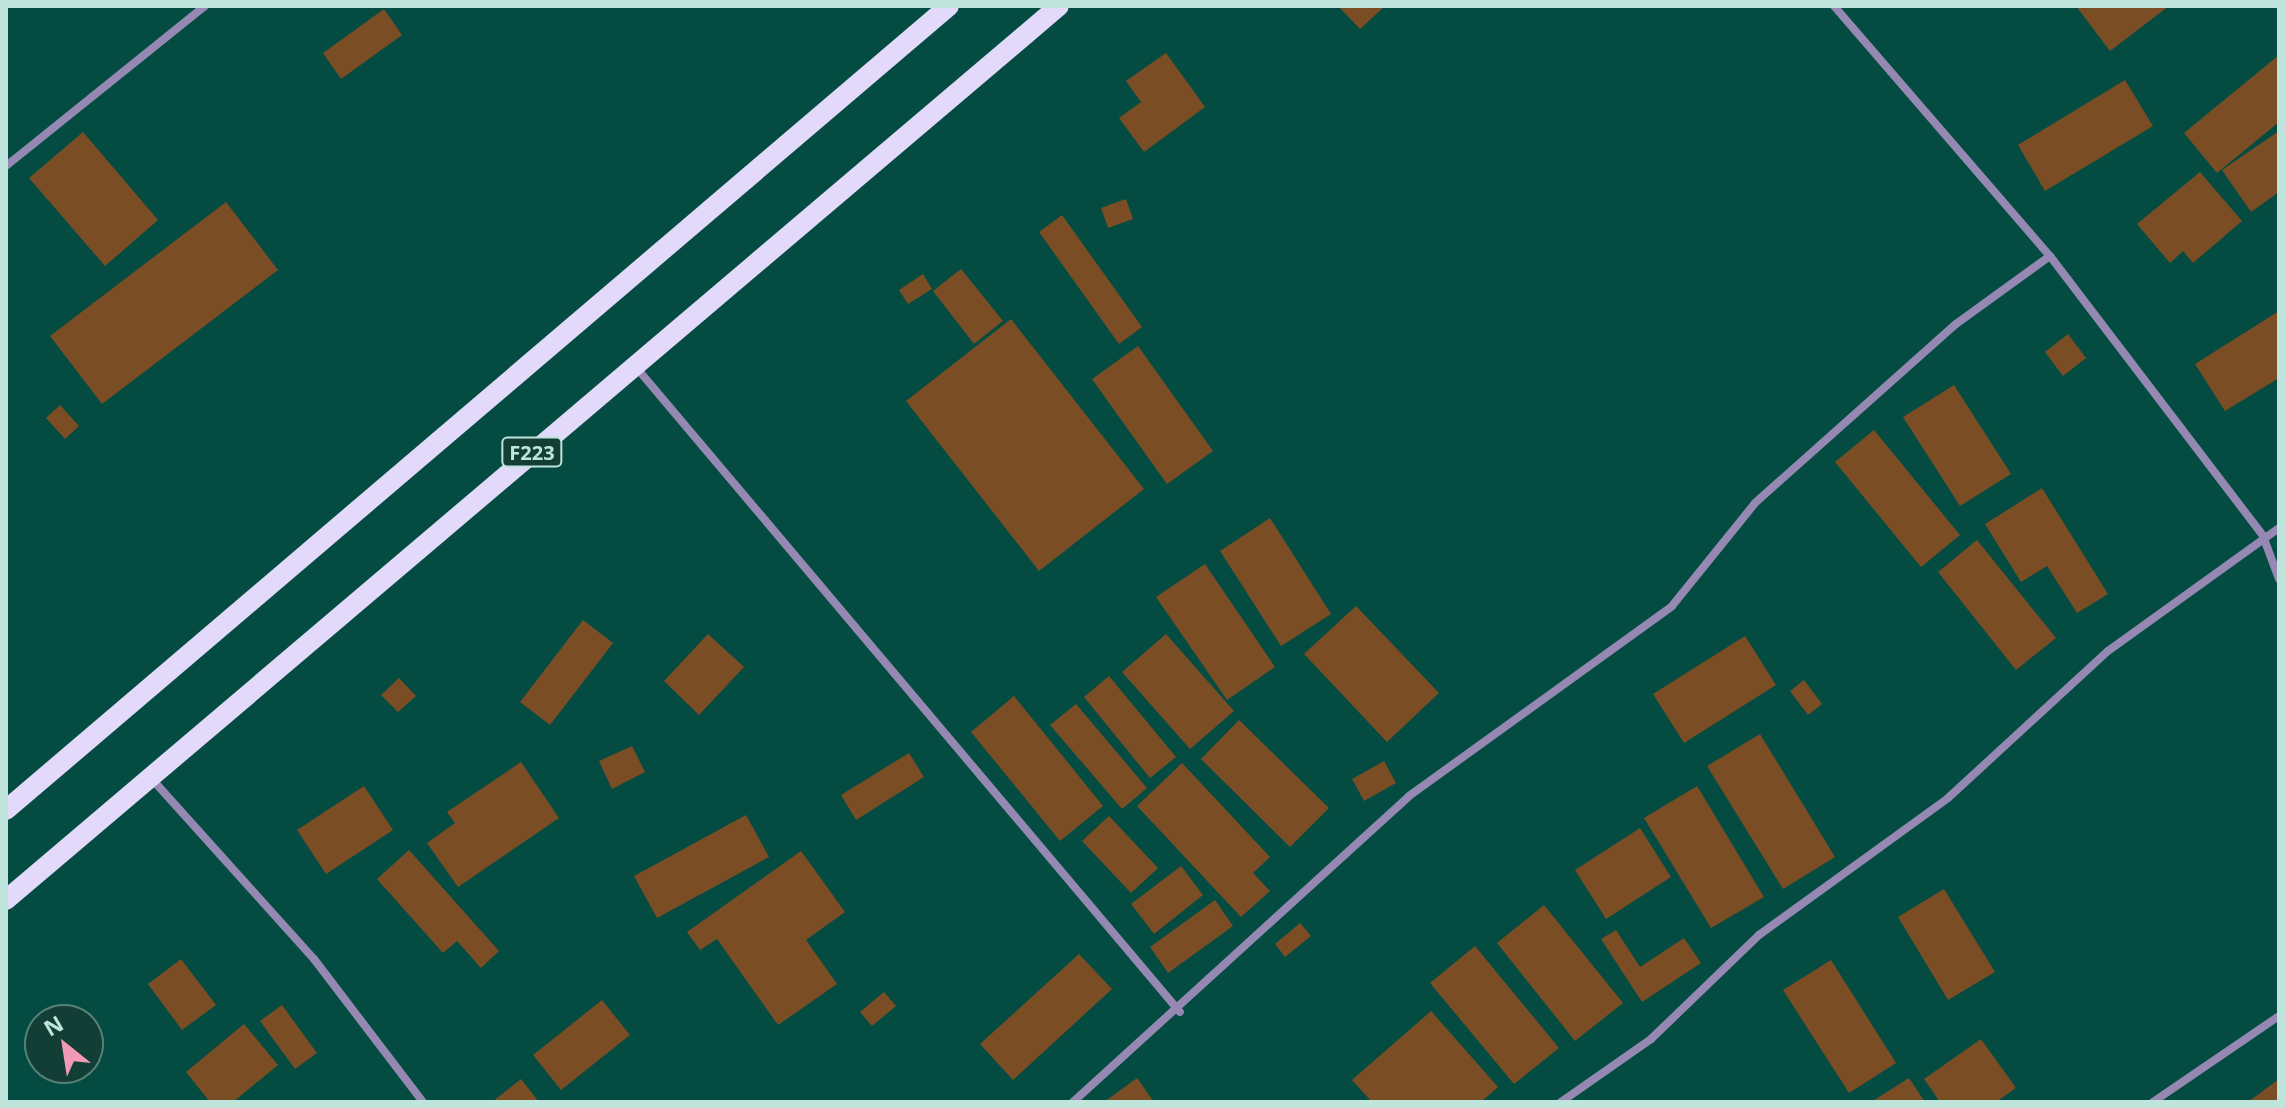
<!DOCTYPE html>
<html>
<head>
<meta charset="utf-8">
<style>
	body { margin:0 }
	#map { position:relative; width:2285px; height:1108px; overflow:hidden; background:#044c41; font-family:"Noto Sans",sans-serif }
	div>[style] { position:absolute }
	.building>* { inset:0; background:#7b4d25 }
	.street>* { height:8px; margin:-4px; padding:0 4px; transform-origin:4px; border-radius:4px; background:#9588b2 }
	.primary>* { height:20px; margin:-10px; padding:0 10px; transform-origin:10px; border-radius:10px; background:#e3d9fb }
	span { translate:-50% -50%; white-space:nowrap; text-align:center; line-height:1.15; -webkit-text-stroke:8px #133e36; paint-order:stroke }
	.shield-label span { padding:2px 6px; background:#133e36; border:2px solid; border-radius:6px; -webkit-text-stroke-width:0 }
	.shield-label { font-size:20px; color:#bee4db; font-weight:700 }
	.frame { position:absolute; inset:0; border:8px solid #bee4db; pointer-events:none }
	.north { position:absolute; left:24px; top:1004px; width:80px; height:80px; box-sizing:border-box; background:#133e36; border:2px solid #578078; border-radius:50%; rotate:330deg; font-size:22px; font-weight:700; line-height:32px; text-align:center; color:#bee4db }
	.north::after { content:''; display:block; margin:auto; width:28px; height:36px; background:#f09ab5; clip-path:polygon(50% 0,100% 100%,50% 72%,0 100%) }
</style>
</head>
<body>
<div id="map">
	<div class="building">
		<div style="clip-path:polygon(1338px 6px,1385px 6px,1360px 29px)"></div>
		<div style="clip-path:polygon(2076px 6px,2169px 6px,2110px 51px)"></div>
		<div style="clip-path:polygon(384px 9px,402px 35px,341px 79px,323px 53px)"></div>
		<div style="clip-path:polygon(1166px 53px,1205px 107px,1144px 152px,1119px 118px,1141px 102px,1126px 81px)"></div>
		<div style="clip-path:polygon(2279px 55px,2279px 122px,2217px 173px,2184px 133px)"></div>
		<div style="clip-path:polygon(2125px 80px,2153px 126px,2045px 191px,2018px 145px)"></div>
		<div style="clip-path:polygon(2279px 131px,2279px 192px,2251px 212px,2222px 170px)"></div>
		<div style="clip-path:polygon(83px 132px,158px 220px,105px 266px,29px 178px)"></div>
		<div style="clip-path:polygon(2200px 172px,2242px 221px,2193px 263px,2183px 251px,2170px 263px,2137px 224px)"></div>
		<div style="clip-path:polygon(1126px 199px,1133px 219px,1108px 228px,1101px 208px)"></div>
		<div style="clip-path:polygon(226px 202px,278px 270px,102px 404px,50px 336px)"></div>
		<div style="clip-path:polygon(1062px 215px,1142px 327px,1119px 344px,1039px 232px)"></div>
		<div style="clip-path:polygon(961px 269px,1003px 321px,974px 344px,933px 291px)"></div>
		<div style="clip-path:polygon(923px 274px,932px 289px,908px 304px,899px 290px)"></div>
		<div style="clip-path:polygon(2279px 311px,2279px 378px,2225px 411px,2195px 364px)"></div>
		<div style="clip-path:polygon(1011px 319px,1144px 489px,1039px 571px,906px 401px)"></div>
		<div style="clip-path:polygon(2068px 334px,2086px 358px,2063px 376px,2045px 352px)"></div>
		<div style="clip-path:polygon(1138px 346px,1213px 451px,1167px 484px,1092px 379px)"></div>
		<div style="clip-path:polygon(1954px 385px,2011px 474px,1960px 506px,1903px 417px)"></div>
		<div style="clip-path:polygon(60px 405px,79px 426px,65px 439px,46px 418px)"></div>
		<div style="clip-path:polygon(1874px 430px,1960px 535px,1921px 567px,1835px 462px)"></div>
		<div style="clip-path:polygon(2042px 488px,2108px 594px,2077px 613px,2047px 566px,2021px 582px,1985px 524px)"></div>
		<div style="clip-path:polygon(1270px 518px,1331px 614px,1281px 646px,1220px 551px)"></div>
		<div style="clip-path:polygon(1977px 540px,2056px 638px,2016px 670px,1938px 572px)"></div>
		<div style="clip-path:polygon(1205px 564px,1275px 667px,1227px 700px,1156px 597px)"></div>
		<div style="clip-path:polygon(1356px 606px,1439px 693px,1387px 742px,1304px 654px)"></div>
		<div style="clip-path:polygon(583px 620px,613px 643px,550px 725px,520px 702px)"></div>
		<div style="clip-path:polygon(708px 634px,744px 667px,699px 715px,664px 681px)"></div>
		<div style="clip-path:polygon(1166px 634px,1234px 711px,1190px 749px,1122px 672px)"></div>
		<div style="clip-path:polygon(1745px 636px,1776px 685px,1684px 743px,1653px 694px)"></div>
		<div style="clip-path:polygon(1109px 676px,1176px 757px,1150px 778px,1084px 697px)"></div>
		<div style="clip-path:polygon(399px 678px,416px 696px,398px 712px,381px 695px)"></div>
		<div style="clip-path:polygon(1804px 680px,1822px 704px,1808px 715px,1790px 691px)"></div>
		<div style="clip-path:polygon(1014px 696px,1103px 806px,1060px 841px,971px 732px)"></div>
		<div style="clip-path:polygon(1076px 704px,1147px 788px,1122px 809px,1050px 725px)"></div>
		<div style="clip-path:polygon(1239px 720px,1329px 808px,1290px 847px,1201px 759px)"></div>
		<div style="clip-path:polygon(1760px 734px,1835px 857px,1783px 889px,1707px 766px)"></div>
		<div style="clip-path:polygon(632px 746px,645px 772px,612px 789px,599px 761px)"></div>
		<div style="clip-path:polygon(909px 753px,924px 777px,856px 820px,841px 795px)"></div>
		<div style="clip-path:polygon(1384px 761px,1396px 783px,1364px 801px,1352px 779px)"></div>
		<div style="clip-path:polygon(521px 762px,559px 818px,458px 887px,427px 843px,455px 823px,447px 812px)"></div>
		<div style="clip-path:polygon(1182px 763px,1270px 857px,1253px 873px,1270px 891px,1241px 917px,1137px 806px)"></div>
		<div style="clip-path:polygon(364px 786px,393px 830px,326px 874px,297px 830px)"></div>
		<div style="clip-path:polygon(1697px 786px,1764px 897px,1711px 928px,1644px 818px)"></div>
		<div style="clip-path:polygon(746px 815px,769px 857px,657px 918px,634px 876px)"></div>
		<div style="clip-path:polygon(1109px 816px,1158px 868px,1131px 893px,1082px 841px)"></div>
		<div style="clip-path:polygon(1640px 828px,1671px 877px,1606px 919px,1575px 870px)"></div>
		<div style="clip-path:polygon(409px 850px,499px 951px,481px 968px,457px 941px,443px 953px,377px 879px)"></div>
		<div style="clip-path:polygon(801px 851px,845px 912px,806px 940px,837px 984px,778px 1025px,717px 939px,700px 950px,687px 932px)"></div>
		<div style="clip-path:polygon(1181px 866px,1203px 895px,1154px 934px,1131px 904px)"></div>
		<div style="clip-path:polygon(1944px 889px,1995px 972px,1948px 1000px,1898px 917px)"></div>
		<div style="clip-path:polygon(1215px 900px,1233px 926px,1168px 973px,1150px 947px)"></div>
		<div style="clip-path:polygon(1544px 905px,1623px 1003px,1575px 1041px,1497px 943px)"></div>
		<div style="clip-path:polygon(1300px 923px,1311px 936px,1285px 957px,1275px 944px)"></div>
		<div style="clip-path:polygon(1616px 930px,1640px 967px,1684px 938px,1701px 963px,1642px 1002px,1601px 939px)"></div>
		<div style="clip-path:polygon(1475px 946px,1559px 1048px,1514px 1084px,1430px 983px)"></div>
		<div style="clip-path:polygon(1079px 954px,1112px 989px,1013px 1080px,980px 1044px)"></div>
		<div style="clip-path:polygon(181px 959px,216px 1005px,182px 1030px,148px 984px)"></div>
		<div style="clip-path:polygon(1831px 960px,1896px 1063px,1849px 1093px,1783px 990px)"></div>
		<div style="clip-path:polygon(884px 992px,896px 1006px,872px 1026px,860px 1012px)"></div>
		<div style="clip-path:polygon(602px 1000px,630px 1035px,561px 1090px,533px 1055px)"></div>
		<div style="clip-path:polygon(282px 1005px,317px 1053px,295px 1069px,260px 1021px)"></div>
		<div style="clip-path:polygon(1431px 1011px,1498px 1087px,1481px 1102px,1372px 1102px,1352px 1080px)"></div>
		<div style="clip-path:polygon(244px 1024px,278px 1065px,233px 1102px,210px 1102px,186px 1072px)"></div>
		<div style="clip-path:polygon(1981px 1039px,2016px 1088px,1996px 1102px,1940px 1102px,1924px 1079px)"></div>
		<div style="clip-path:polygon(1137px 1078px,1154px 1102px,1104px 1102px)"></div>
		<div style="clip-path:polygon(1909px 1078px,1925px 1102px,1871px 1102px)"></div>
		<div style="clip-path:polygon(521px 1079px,539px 1102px,492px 1102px)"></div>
		<div style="clip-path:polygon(2279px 1079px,2279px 1102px,2248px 1102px)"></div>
	</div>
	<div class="street">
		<div style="left:1834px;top:6px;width:330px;rotate:49.2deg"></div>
		<div style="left:2050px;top:256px;width:352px;rotate:52.7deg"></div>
		<div style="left:2263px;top:536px;width:46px;rotate:69.6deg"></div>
		<div style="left:6px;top:166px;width:255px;rotate:-38.8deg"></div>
		<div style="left:635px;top:366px;width:845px;rotate:49.85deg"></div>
		<div style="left:151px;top:778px;width:244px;rotate:48deg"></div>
		<div style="left:314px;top:959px;width:180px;rotate:52.7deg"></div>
		<div style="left:1073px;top:1102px;width:454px;rotate:-42.3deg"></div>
		<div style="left:1409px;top:796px;width:324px;rotate:-35.8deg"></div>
		<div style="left:1672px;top:606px;width:132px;rotate:-51.1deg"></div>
		<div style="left:1755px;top:503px;width:269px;rotate:-41.7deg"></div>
		<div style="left:1956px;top:324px;width:116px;rotate:-35.9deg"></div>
		<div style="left:1561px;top:1102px;width:110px;rotate:-35deg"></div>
		<div style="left:1651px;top:1039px;width:150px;rotate:-43.9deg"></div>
		<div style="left:1759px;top:935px;width:233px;rotate:-35.9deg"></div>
		<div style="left:1948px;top:798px;width:217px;rotate:-42.6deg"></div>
		<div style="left:2108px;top:651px;width:211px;rotate:-35.7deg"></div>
		<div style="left:2153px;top:1102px;width:153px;rotate:-34.3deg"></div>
	</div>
	<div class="primary">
		<div style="left:6px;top:810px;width:1239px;rotate:-40.45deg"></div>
		<div style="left:6px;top:900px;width:1381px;rotate:-40.33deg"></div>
	</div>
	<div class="shield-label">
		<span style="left:532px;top:452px">F223</span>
	</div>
	<div class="frame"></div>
	<div class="north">N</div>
</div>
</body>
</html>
